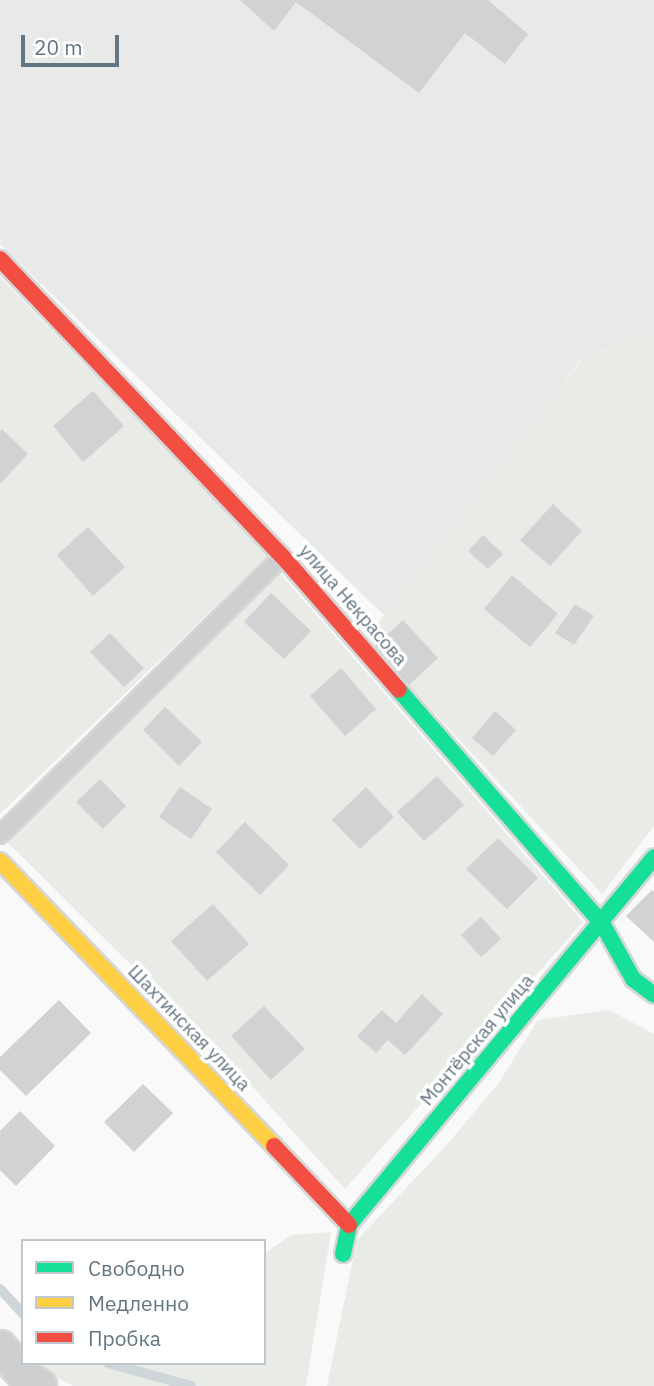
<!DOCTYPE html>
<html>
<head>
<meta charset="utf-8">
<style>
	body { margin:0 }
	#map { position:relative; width:654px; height:1386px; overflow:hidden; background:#f9f9f9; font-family:"IBM Plex Sans",sans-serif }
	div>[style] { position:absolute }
	.built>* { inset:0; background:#e8e9e9 }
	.green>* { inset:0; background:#e8ebe6 }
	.stream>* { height:10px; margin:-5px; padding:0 5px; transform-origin:5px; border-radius:5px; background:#ced6d9 }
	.building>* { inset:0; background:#d0d2d3 }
	.roads { filter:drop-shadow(2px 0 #d5d6d7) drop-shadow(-2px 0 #d5d6d7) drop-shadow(0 2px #d5d6d7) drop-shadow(0 -2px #d5d6d7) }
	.lane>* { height:16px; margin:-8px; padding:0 8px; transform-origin:8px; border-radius:8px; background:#cecfd0 }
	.street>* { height:32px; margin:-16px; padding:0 16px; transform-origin:16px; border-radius:16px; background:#cecfd0 }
	.fast>* { height:16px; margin:-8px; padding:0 8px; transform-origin:8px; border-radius:8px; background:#16e098 }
	.slow>* { height:16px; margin:-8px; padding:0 8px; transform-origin:8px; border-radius:8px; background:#ffcf43 }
	.jam>* { height:16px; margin:-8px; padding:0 8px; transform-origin:8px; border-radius:8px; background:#f24e42 }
	span { translate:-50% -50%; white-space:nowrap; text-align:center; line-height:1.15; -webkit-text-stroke:7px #fff; paint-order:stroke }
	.street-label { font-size:19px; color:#657683 }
	.legend { position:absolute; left:21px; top:1239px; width:245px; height:126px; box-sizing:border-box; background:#fff; border:2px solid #c1c8cd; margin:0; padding:9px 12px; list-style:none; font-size:21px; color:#657683 }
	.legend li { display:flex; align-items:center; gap:14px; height:35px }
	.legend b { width:35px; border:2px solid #c1c8cd }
	.scale { position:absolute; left:21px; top:35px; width:98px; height:32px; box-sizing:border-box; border:4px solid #657683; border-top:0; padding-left:9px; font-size:21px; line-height:24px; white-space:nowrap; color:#657683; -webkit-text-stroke:5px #fff; paint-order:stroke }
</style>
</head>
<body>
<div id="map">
	<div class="built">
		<div style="clip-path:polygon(0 0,654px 0,654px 329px,580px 360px,388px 619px,0 244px)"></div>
	</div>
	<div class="green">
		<div style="clip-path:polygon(0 277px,269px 555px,0 814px)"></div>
		<div style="clip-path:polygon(654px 329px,654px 826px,602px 894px,366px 639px,581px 360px)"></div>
		<div style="clip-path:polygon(279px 572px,583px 922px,345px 1189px,241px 1074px,7px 842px)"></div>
		<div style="clip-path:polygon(609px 1010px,654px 1034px,654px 1386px,327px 1386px,357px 1240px,444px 1148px,498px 1084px,538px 1020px)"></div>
		<div style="clip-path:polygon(331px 1232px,306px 1386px,73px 1386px,29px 1363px,264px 1363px,264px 1254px,291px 1235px)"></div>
	</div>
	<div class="stream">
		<div style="left:0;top:1289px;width:34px;rotate:47deg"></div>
		<div style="left:108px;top:1363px;width:86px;rotate:15.5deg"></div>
	</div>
	<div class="building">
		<div style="clip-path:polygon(240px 0,488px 0,528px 34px,505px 64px,465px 33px,419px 93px,296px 2px,274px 31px)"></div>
		<div style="clip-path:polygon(93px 391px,124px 426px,83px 462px,53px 426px)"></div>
		<div style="clip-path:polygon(2px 429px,28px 454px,0 484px,0 431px)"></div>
		<div style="clip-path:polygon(553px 504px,582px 531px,550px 566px,520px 540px)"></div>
		<div style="clip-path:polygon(88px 527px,125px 567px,93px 596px,57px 555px)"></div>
		<div style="clip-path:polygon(483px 535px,503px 554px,488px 569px,468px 551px)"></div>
		<div style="clip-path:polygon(512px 575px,558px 614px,530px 647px,484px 609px)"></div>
		<div style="clip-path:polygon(271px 593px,311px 631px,284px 659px,244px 622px)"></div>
		<div style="clip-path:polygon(575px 604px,594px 616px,574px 645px,555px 633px)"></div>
		<div style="clip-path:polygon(403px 620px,438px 658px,409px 685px,374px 647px)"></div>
		<div style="clip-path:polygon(110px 633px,144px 668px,124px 687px,90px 652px)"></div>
		<div style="clip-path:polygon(341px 668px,376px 709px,345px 736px,310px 696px)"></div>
		<div style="clip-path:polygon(165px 707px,202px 742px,179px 766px,143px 730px)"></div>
		<div style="clip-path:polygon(495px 711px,516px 730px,493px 756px,472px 738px)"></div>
		<div style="clip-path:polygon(437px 776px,464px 805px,424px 841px,397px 812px)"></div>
		<div style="clip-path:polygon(100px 779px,126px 806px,103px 829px,76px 802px)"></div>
		<div style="clip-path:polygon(180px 787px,212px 809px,191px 839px,159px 817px)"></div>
		<div style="clip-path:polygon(366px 787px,394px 817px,360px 849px,332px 820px)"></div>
		<div style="clip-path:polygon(245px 822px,289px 865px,260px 895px,216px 852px)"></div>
		<div style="clip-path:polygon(498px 838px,538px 878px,507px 909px,466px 869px)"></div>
		<div style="clip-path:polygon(652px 890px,654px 892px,654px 942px,626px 916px)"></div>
		<div style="clip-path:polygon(213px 904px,249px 944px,207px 981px,171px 941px)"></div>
		<div style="clip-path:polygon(481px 917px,501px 939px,481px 957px,461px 935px)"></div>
		<div style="clip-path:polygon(422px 994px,443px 1014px,405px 1055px,388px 1040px,376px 1053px,357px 1036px,382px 1010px,396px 1023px)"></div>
		<div style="clip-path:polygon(59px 1000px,91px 1033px,26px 1096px,0 1070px,0 1057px)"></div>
		<div style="clip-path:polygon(264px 1006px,305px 1049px,271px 1080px,231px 1036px)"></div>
		<div style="clip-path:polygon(143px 1084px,173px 1113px,134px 1152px,104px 1122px)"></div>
		<div style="clip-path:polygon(20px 1111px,55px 1146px,16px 1186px,0 1170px,0 1131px)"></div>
	</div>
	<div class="roads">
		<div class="lane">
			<div style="left:0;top:835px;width:396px;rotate:-44.6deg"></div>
		</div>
		<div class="street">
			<div style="left:0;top:1347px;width:42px;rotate:49.8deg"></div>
			<div style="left:27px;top:1379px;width:15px;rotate:28deg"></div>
		</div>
		<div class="fast">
			<div style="left:399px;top:690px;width:311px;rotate:49deg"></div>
			<div style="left:603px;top:925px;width:62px;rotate:60.9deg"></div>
			<div style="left:633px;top:979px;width:26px;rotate:37deg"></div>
			<div style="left:343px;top:1254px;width:30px;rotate:-78deg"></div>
			<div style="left:349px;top:1225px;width:478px;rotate:-50.3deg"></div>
		</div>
		<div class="slow">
			<div style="left:0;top:861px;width:395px;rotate:46.1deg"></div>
		</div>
		<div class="jam">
			<div style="left:0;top:259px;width:411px;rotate:46.5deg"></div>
			<div style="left:283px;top:557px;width:176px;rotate:48.9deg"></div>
			<div style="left:274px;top:1146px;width:109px;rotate:46.5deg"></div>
		</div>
	</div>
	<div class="street-label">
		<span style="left:353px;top:605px;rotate:49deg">улица Некрасова</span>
		<span style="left:189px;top:1028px;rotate:46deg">Шахтинская улица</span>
		<span style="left:477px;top:1040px;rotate:-50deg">Монтёрская улица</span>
	</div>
	<ul class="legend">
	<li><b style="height:9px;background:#16e098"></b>Свободно</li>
	<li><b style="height:9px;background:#ffcf43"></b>Медленно</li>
	<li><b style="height:9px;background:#f24e42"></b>Пробка</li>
	</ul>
	<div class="scale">20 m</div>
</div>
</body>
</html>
